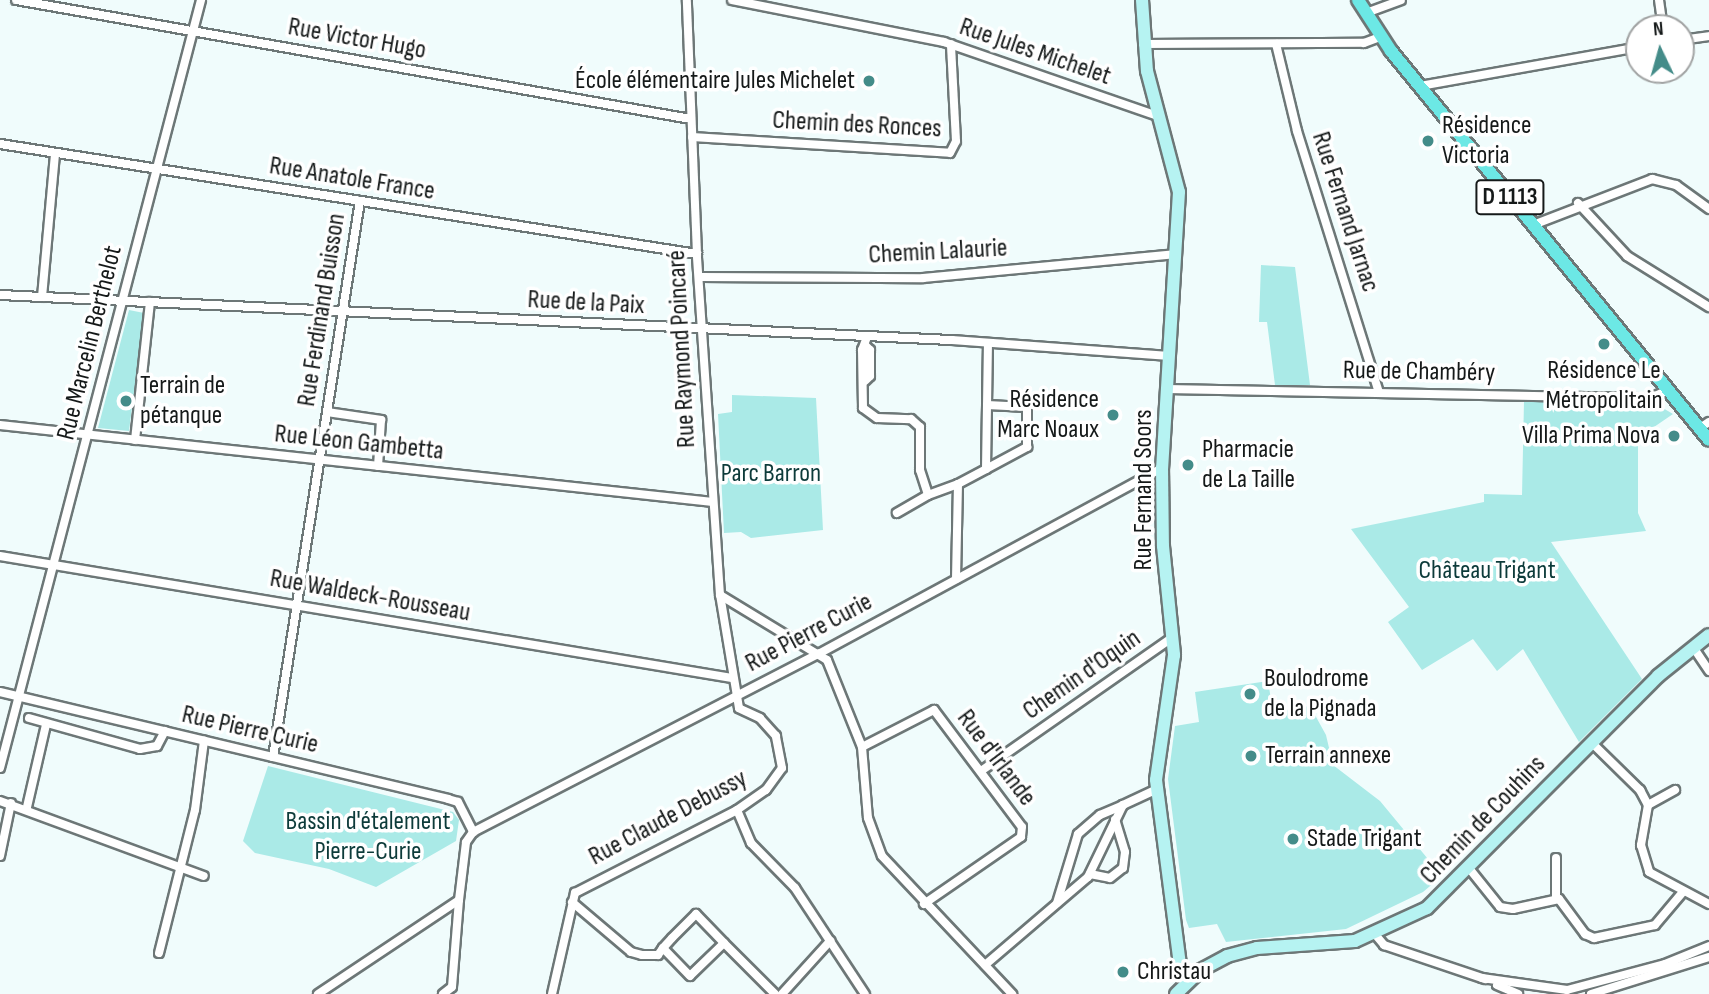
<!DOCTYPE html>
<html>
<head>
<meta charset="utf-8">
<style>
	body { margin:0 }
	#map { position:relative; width:1709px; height:994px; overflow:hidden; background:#f0fcfc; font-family:"Sofia Sans Condensed",sans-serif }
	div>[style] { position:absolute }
	.green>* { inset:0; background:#aaeae7 }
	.roads { filter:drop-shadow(2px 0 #6d7777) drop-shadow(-2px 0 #6d7777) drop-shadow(0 2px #6d7777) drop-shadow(0 -2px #6d7777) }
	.street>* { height:8px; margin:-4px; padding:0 4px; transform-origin:4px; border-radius:4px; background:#fff }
	.secondary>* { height:12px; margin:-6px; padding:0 6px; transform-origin:6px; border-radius:6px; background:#b6f3f2 }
	.primary>* { height:12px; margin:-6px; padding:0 6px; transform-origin:6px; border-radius:6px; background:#6ce8e5 }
	.dots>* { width:19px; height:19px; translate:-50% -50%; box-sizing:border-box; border:4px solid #fff; border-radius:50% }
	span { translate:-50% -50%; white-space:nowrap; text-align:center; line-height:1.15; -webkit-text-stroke:7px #fff; paint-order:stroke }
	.shield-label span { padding:2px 5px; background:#fff; border:2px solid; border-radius:5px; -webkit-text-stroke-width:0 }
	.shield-label { font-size:24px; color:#151919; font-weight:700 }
	.street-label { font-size:26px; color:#151919 }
	.poi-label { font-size:26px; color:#151919 }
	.right { translate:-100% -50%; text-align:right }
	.left { translate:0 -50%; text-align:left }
	.park-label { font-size:26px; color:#0d3b3a }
	.north { position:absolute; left:1625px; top:14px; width:70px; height:70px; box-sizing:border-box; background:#fff; border:2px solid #a1a3a3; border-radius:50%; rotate:355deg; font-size:19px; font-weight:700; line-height:28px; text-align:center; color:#151919 }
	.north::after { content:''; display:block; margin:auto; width:24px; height:32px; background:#448c89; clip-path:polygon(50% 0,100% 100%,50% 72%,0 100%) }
</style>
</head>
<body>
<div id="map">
	<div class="green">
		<div style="clip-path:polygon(1261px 265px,1295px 267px,1310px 385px,1275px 385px,1267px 322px,1259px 322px)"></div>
		<div style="clip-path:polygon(129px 310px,144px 313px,129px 431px,98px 428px)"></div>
		<div style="clip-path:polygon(732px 395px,816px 398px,823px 530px,751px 538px,741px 532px,724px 533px,718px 414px,732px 412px)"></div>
		<div style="clip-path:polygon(1524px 401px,1656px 404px,1673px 414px,1638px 438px,1638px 513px,1646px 531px,1551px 542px,1642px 679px,1579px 742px,1523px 649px,1497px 671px,1473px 639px,1422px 670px,1388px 622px,1409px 607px,1351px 529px,1484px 502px,1484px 494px,1522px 495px)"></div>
		<div style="clip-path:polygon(1268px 681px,1273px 712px,1310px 706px,1326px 735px,1333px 765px,1380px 801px,1442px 876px,1423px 892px,1346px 929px,1226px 942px,1217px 924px,1189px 928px,1186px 920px,1168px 779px,1175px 726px,1199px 722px,1195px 692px)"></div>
		<div style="clip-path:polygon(268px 766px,453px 812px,459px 820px,456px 841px,376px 887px,329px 869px,255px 853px,243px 841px)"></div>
	</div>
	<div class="roads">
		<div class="street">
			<div style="left:16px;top:0;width:685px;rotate:10deg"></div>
			<div style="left:732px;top:0;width:216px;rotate:11.2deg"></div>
			<div style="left:944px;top:42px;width:226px;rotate:19.1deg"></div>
			<div style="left:1659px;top:0;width:28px;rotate:82deg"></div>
			<div style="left:1366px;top:13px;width:37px;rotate:-20deg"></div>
			<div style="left:1681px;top:40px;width:28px;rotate:-8deg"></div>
			<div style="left:1143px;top:44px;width:221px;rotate:-0.3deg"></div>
			<div style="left:1364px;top:43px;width:17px;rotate:-21deg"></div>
			<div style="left:1276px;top:44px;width:89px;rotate:76.4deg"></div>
			<div style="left:1297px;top:131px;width:274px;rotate:72.6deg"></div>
			<div style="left:1420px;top:86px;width:222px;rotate:-10.1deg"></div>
			<div style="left:692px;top:137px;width:258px;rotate:3.5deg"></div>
			<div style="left:950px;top:153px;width:13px;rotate:-63deg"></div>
			<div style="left:956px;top:141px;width:97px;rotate:-93deg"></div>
			<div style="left:0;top:144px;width:706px;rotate:8.97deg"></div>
			<div style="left:1578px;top:203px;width:72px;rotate:47.2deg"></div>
			<div style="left:1627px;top:256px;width:97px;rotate:31.9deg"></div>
			<div style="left:1533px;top:225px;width:128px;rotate:-21.1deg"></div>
			<div style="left:1652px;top:179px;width:25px;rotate:14deg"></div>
			<div style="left:1676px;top:185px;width:41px;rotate:36deg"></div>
			<div style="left:701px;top:277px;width:222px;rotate:0.3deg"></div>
			<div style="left:923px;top:278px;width:255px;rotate:-5.4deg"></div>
			<div style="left:0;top:295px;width:953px;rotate:2.71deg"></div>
			<div style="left:952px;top:340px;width:218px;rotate:4.2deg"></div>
			<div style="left:42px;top:297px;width:144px;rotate:-84.8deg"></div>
			<div style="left:867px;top:337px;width:14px;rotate:111deg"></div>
			<div style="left:862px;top:350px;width:58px;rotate:89deg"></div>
			<div style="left:863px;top:408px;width:17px;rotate:36deg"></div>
			<div style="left:877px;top:418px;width:34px;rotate:2deg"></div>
			<div style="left:911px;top:419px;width:12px;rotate:42deg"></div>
			<div style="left:920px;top:427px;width:43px;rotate:90deg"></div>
			<div style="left:920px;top:470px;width:26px;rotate:72deg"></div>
			<div style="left:928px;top:495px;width:36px;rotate:150deg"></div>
			<div style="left:865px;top:381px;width:7px;rotate:-45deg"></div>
			<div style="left:870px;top:376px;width:26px;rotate:-90deg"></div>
			<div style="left:870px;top:350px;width:6px;rotate:-135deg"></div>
			<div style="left:1167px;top:389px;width:484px;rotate:1.1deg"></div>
			<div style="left:1651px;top:398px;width:19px;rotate:-25deg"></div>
			<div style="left:327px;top:412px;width:55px;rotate:8.4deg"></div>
			<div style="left:381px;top:420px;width:46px;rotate:93.7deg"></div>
			<div style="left:0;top:425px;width:717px;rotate:6.16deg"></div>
			<div style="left:1700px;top:428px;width:11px;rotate:-34deg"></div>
			<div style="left:135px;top:440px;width:139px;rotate:-83.8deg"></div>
			<div style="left:986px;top:469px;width:47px;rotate:-28.2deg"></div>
			<div style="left:1027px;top:447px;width:40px;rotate:-90deg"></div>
			<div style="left:1027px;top:407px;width:40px;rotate:-177.1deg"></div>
			<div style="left:928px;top:495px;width:32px;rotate:-20deg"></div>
			<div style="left:0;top:556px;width:742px;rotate:9.46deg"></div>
			<div style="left:956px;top:579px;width:95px;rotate:-88.8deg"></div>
			<div style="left:958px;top:484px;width:32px;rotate:-28deg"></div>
			<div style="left:986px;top:469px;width:125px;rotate:-89.1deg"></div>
			<div style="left:720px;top:595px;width:125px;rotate:31.3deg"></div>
			<div style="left:827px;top:660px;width:94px;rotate:68.1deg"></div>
			<div style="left:862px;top:747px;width:71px;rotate:85.2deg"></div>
			<div style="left:868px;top:818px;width:40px;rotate:69.8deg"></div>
			<div style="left:882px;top:856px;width:190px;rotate:46.7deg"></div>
			<div style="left:1693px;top:647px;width:29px;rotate:56deg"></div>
			<div style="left:0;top:692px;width:461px;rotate:13.4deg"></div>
			<div style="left:448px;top:799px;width:10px;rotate:17deg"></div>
			<div style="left:458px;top:802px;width:34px;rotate:63deg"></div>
			<div style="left:29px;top:718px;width:115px;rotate:15.6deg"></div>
			<div style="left:140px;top:749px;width:17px;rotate:-10deg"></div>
			<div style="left:157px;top:746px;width:17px;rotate:-62deg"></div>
			<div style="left:1591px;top:742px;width:69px;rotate:44.4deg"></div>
			<div style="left:1640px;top:790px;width:17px;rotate:62deg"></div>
			<div style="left:1648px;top:805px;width:41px;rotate:99.9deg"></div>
			<div style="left:1641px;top:845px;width:28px;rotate:73deg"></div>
			<div style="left:1649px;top:872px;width:68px;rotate:28.1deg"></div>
			<div style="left:862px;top:747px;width:81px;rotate:-27.2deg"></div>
			<div style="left:934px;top:710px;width:146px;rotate:53.1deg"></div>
			<div style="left:1022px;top:827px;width:10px;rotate:96deg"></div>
			<div style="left:1021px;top:837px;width:118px;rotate:145.4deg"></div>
			<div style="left:273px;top:757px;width:563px;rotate:-81.11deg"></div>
			<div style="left:0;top:768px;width:794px;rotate:-75.33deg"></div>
			<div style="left:981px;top:771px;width:234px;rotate:-34.9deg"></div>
			<div style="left:0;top:801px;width:217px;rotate:20.2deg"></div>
			<div style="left:1648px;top:805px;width:31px;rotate:-29deg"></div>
			<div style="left:27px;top:807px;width:84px;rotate:-77deg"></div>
			<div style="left:737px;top:810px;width:36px;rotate:67deg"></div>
			<div style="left:751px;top:843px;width:63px;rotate:45.6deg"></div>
			<div style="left:795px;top:888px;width:127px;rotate:56.6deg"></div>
			<div style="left:0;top:856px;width:54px;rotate:-78.3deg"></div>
			<div style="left:1468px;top:867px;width:51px;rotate:51.3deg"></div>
			<div style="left:1500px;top:907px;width:13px;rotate:9deg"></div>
			<div style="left:1513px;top:909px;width:47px;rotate:-12.3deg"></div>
			<div style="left:1559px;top:899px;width:44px;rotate:53.4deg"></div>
			<div style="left:1585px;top:934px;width:10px;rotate:24deg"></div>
			<div style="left:1594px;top:938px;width:62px;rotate:-12deg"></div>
			<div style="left:1655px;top:925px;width:42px;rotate:-49.8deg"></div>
			<div style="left:1090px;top:874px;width:20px;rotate:11deg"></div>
			<div style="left:1110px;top:878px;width:16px;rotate:-38deg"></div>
			<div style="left:1123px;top:868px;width:16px;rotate:-83deg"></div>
			<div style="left:1125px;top:852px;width:34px;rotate:-107deg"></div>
			<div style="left:1556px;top:898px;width:40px;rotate:-90deg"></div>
			<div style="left:572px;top:902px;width:77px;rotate:40.3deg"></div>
			<div style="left:631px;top:952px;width:11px;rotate:15deg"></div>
			<div style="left:642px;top:955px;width:16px"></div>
			<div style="left:658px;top:955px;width:9px;rotate:-54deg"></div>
			<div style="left:663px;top:948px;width:13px;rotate:-48deg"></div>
			<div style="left:672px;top:938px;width:34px;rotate:-45deg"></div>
			<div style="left:696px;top:914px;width:40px;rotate:46deg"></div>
			<div style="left:724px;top:943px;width:47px;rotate:135.9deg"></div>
			<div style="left:690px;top:976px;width:39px;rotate:-134deg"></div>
			<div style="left:1057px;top:903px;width:72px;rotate:-73.1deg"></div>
			<div style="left:1078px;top:834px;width:29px;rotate:-41deg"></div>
			<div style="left:1100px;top:815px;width:25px;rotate:-23deg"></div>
			<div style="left:1374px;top:933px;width:16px;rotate:50deg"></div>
			<div style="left:1384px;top:945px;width:107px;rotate:18.6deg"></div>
			<div style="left:724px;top:943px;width:72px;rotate:45deg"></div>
			<div style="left:159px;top:953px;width:147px;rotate:-75.9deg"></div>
			<div style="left:195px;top:810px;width:70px;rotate:-82.6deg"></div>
			<div style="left:985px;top:965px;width:135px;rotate:-40.5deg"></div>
			<div style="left:1088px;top:877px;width:80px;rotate:-64.1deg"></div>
			<div style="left:1123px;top:805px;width:38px;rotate:-25deg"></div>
			<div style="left:1482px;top:978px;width:86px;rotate:8deg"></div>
			<div style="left:1567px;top:990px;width:101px;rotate:-14.9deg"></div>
			<div style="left:1665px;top:964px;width:48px;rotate:-22.2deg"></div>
			<div style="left:1497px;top:985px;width:23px;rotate:23deg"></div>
			<div style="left:318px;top:994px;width:169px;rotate:-33.7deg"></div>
			<div style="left:459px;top:900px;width:58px;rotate:-83.1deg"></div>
			<div style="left:466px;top:842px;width:12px;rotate:-55deg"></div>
			<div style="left:473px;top:832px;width:390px;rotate:-27.3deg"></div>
			<div style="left:820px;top:653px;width:389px;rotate:-28.4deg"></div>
			<div style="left:443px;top:994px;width:11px;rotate:-38deg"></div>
			<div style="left:452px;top:987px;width:87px;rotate:-85.4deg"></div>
			<div style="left:552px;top:994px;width:104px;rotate:-77.2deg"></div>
			<div style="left:575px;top:893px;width:182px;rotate:-27.1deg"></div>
			<div style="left:737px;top:810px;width:35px;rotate:-35deg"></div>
			<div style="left:766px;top:790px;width:27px;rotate:-54deg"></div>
			<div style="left:782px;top:768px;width:33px;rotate:-101deg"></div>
			<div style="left:776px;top:736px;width:24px;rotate:-132deg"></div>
			<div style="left:760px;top:718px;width:23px;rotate:-155deg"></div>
			<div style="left:739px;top:708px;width:115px;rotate:-99.5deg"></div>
			<div style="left:720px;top:595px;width:342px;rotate:-93.9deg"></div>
			<div style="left:697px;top:254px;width:254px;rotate:-92.3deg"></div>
			<div style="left:782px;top:994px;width:72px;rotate:-47.8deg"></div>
			<div style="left:1591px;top:994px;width:124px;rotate:-17.4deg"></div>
		</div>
		<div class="secondary">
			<div style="left:1142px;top:0;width:71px;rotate:86deg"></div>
			<div style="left:1147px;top:71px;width:125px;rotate:75.2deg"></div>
			<div style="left:1179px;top:192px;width:277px;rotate:93.5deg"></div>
			<div style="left:1162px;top:468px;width:78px;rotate:89.3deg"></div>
			<div style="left:1163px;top:546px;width:110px;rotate:84.2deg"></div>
			<div style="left:1174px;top:655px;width:126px;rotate:98.2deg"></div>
			<div style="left:1156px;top:780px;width:187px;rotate:82.6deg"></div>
			<div style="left:1180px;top:965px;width:17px;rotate:54deg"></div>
			<div style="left:1176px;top:994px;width:35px;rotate:-44deg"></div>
			<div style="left:1201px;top:970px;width:30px;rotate:-28deg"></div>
			<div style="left:1227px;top:956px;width:31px;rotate:-15deg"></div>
			<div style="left:1257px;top:948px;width:98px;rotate:-4.1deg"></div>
			<div style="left:1355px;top:941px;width:79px;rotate:-24.6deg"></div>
			<div style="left:1427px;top:908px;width:327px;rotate:-45.1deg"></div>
			<div style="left:1658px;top:676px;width:65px;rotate:-38.8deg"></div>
		</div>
		<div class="primary">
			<div style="left:1358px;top:0;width:61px;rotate:57.1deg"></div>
			<div style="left:1391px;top:51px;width:502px;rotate:50.73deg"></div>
		</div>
	</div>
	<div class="dots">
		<div style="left:869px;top:81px;background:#448c89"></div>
		<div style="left:1428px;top:141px;background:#448c89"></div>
		<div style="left:1604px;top:344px;background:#448c89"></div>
		<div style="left:126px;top:401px;background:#448c89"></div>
		<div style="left:1113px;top:415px;background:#448c89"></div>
		<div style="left:1674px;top:436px;background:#448c89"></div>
		<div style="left:1188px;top:465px;background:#448c89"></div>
		<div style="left:1250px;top:694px;background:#448c89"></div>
		<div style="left:1251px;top:756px;background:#448c89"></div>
		<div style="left:1293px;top:839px;background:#448c89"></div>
		<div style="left:1123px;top:972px;background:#448c89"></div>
	</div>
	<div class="shield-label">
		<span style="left:1510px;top:197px">D 1113</span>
	</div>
	<div class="street-label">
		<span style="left:357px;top:39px;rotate:10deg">Rue Victor Hugo</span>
		<span style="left:1035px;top:52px;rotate:19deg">Rue Jules Michelet</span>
		<span style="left:857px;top:125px;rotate:3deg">Chemin des Ronces</span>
		<span style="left:352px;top:179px;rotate:9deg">Rue Anatole France</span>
		<span style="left:1345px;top:212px;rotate:72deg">Rue Fernand Jarnac</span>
		<span style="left:938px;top:252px;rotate:-3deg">Chemin Lalaurie</span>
		<span style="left:586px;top:303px;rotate:3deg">Rue de la Paix</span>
		<span style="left:322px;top:310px;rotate:-81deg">Rue Ferdinand Buisson</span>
		<span style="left:90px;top:343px;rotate:-76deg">Rue Marcelin Berthelot</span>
		<span style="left:682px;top:349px;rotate:-93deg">Rue Raymond Poincaré</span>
		<span style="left:1419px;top:372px;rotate:1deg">Rue de Chambéry</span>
		<span style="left:359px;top:443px;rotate:6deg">Rue Léon Gambetta</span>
		<span style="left:1144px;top:490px;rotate:-90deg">Rue Fernand Soors</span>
		<span style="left:370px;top:596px;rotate:10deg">Rue Waldeck-Rousseau</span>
		<span style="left:809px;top:633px;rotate:-28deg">Rue Pierre Curie</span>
		<span style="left:1082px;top:675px;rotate:-35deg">Chemin d'Oquin</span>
		<span style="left:250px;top:730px;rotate:13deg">Rue Pierre Curie</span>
		<span style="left:996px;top:758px;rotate:53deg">Rue d'Irlande</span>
		<span style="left:668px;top:818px;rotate:-28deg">Rue Claude Debussy</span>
		<span style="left:1483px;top:820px;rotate:-46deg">Chemin de Couhins</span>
	</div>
	<div class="poi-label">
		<span class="right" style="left:855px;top:81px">École élémentaire Jules Michelet</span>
		<span class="left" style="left:1442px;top:141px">Résidence<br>Victoria</span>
		<span style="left:1604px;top:386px">Résidence Le<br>Métropolitain</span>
		<span class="left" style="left:140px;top:401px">Terrain de<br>pétanque</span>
		<span class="right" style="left:1099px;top:415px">Résidence<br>Marc Noaux</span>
		<span class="right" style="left:1660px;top:436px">Villa Prima Nova</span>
		<span class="left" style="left:1202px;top:465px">Pharmacie<br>de La Taille</span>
		<span class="left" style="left:1264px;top:694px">Boulodrome<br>de la Pignada</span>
		<span class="left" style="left:1265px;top:756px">Terrain annexe</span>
		<span class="left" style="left:1307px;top:839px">Stade Trigant</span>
		<span class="left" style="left:1137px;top:972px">Christau</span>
	</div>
	<div class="park-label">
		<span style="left:771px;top:474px">Parc Barron</span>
		<span style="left:1487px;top:571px">Château Trigant</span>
		<span style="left:368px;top:837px">Bassin d'étalement<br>Pierre-Curie</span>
	</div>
	<div class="north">N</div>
</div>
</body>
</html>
